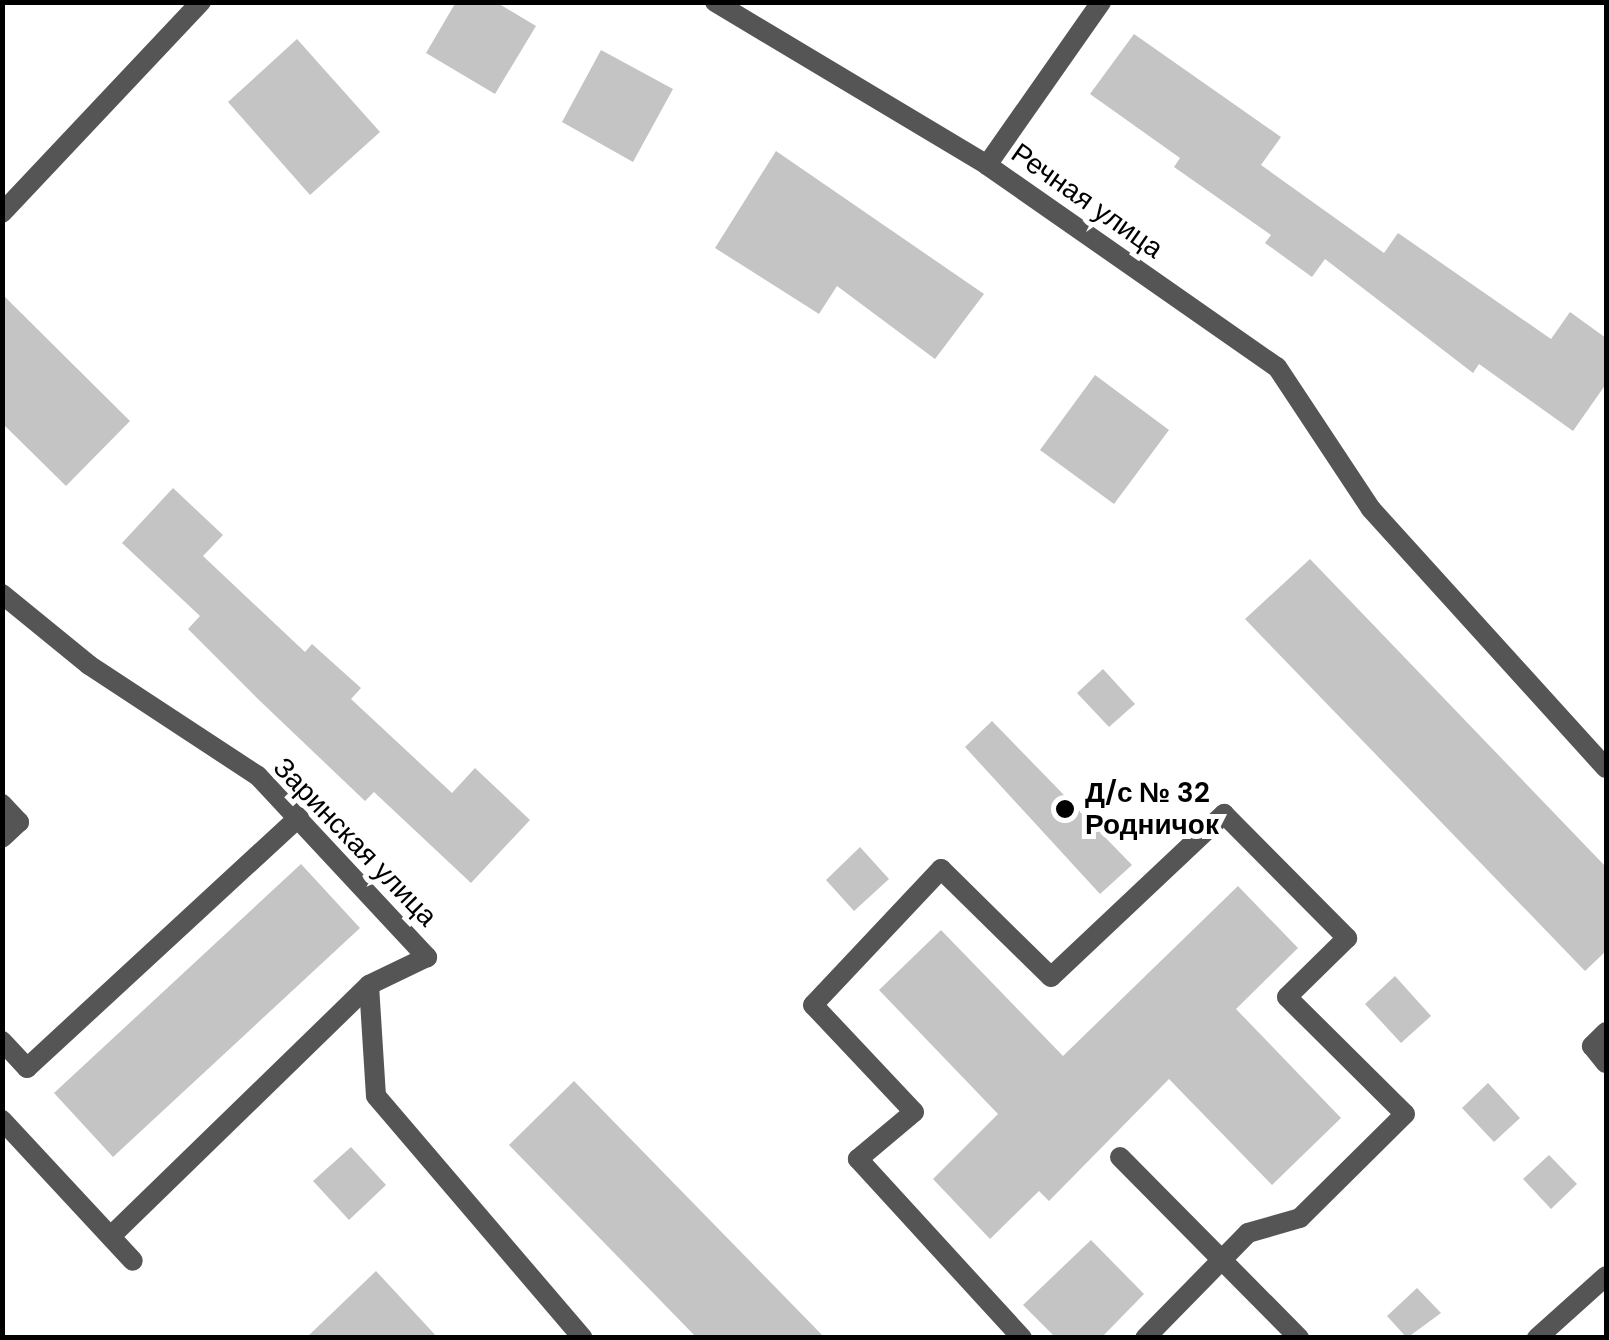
<!DOCTYPE html>
<html>
<head>
<meta charset="utf-8">
<style>
	body { margin:0 }
	#map { position:relative; width:1609px; height:1340px; overflow:hidden; background:#fff; font-family:"DM Sans",sans-serif }
	div>[style] { position:absolute }
	.building>* { inset:0; background:#c4c4c4 }
	.lane>* { height:20px; margin:-10px; padding:0 10px; transform-origin:10px; border-radius:10px; background:#555 }
	.street>* { height:20px; margin:-10px; padding:0 10px; transform-origin:10px; border-radius:10px; background:#555 }
	.dots>* { width:28px; height:28px; translate:-50% -50%; box-sizing:border-box; border:5px solid #fff; border-radius:50% }
	span { translate:-50% -50%; white-space:nowrap; text-align:center; line-height:1.15; -webkit-text-stroke:10px #fff; paint-order:stroke }
	.street-label { font-size:28px; color:#000 }
	.poi-label { font-size:28px; color:#000; font-weight:700 }
	.left { translate:0 -50%; text-align:left }
	.frame { position:absolute; inset:0; border:5px solid #000; pointer-events:none }
</style>
</head>
<body>
<div id="map">
	<div class="building">
		<div style="clip-path:polygon(456px 2px,496px 2px,536px 26px,495px 94px,426px 53px)"></div>
		<div style="clip-path:polygon(1134px 34px,1281px 137px,1261px 165px,1384px 253px,1398px 233px,1551px 339px,1570px 312px,1606px 338px,1606px 384px,1573px 431px,1479px 364px,1473px 373px,1325px 259px,1312px 277px,1265px 243px,1271px 235px,1174px 167px,1180px 158px,1090px 94px)"></div>
		<div style="clip-path:polygon(297px 39px,380px 132px,310px 195px,228px 102px)"></div>
		<div style="clip-path:polygon(601px 50px,673px 89px,633px 162px,562px 122px)"></div>
		<div style="clip-path:polygon(776px 151px,984px 294px,935px 359px,837px 286px,819px 314px,715px 248px)"></div>
		<div style="clip-path:polygon(2px 294px,130px 421px,66px 486px,2px 423px)"></div>
		<div style="clip-path:polygon(1095px 375px,1169px 430px,1114px 504px,1040px 450px)"></div>
		<div style="clip-path:polygon(173px 488px,223px 535px,203px 556px,305px 652px,312px 644px,361px 688px,351px 699px,452px 793px,475px 768px,530px 820px,471px 883px,374px 792px,365px 801px,259px 700px,188px 629px,200px 616px,122px 543px)"></div>
		<div style="clip-path:polygon(1310px 559px,1606px 867px,1606px 951px,1585px 971px,1245px 619px)"></div>
		<div style="clip-path:polygon(1103px 669px,1135px 704px,1109px 727px,1077px 693px)"></div>
		<div style="clip-path:polygon(992px 721px,1132px 865px,1100px 894px,965px 747px)"></div>
		<div style="clip-path:polygon(860px 847px,889px 879px,854px 911px,826px 880px)"></div>
		<div style="clip-path:polygon(301px 864px,360px 928px,113px 1157px,54px 1093px)"></div>
		<div style="clip-path:polygon(1238px 886px,1298px 948px,1236px 1009px,1341px 1118px,1272px 1185px,1169px 1079px,1049px 1201px,1039px 1191px,990px 1239px,933px 1179px,998px 1114px,879px 990px,941px 930px,1063px 1056px)"></div>
		<div style="clip-path:polygon(1395px 976px,1431px 1016px,1401px 1043px,1365px 1004px)"></div>
		<div style="clip-path:polygon(574px 1081px,825px 1338px,697px 1338px,509px 1145px)"></div>
		<div style="clip-path:polygon(1488px 1083px,1520px 1118px,1494px 1142px,1462px 1108px)"></div>
		<div style="clip-path:polygon(351px 1147px,386px 1185px,349px 1220px,313px 1181px)"></div>
		<div style="clip-path:polygon(1549px 1155px,1577px 1184px,1551px 1209px,1523px 1179px)"></div>
		<div style="clip-path:polygon(1091px 1240px,1144px 1294px,1101px 1338px,1056px 1338px,1023px 1305px)"></div>
		<div style="clip-path:polygon(376px 1271px,438px 1338px,306px 1338px)"></div>
		<div style="clip-path:polygon(1417px 1288px,1441px 1313px,1407px 1338px,1387px 1316px)"></div>
	</div>
	<div class="lane">
		<div style="left:1371px;top:509px;width:350px;rotate:47.8deg"></div>
		<div style="left:2px;top:594px;width:112px;rotate:39.2deg"></div>
		<div style="left:89px;top:665px;width:202px;rotate:33.3deg"></div>
		<div style="left:258px;top:776px;width:248px;rotate:47deg"></div>
		<div style="left:427px;top:957px;width:64px;rotate:154.2deg"></div>
		<div style="left:369px;top:985px;width:111px;rotate:86.4deg"></div>
		<div style="left:376px;top:1096px;width:318px;rotate:49.5deg"></div>
		<div style="left:2px;top:804px;width:25px;rotate:47deg"></div>
		<div style="left:19px;top:822px;width:23px;rotate:137deg"></div>
		<div style="left:1606px;top:1032px;width:20px;rotate:135deg"></div>
		<div style="left:1592px;top:1046px;width:22px;rotate:51deg"></div>
		<div style="left:2px;top:1041px;width:37px;rotate:47deg"></div>
		<div style="left:27px;top:1068px;width:370px;rotate:-42.7deg"></div>
		<div style="left:2px;top:1120px;width:192px;rotate:47.1deg"></div>
		<div style="left:1120px;top:1157px;width:255px;rotate:45.3deg"></div>
		<div style="left:111px;top:1236px;width:360px;rotate:-44.2deg"></div>
		<div style="left:1022px;top:1338px;width:243px;rotate:-132.5deg"></div>
		<div style="left:858px;top:1159px;width:73px;rotate:-40deg"></div>
		<div style="left:914px;top:1112px;width:147px;rotate:-133.3deg"></div>
		<div style="left:813px;top:1005px;width:187px;rotate:-46.7deg"></div>
		<div style="left:941px;top:869px;width:154px;rotate:44.5deg"></div>
		<div style="left:1051px;top:977px;width:238px;rotate:-43.3deg"></div>
		<div style="left:1224px;top:814px;width:175px;rotate:45.2deg"></div>
		<div style="left:1347px;top:938px;width:84px;rotate:135.5deg"></div>
		<div style="left:1287px;top:997px;width:166px;rotate:44.8deg"></div>
		<div style="left:1405px;top:1114px;width:148px;rotate:135.3deg"></div>
		<div style="left:1300px;top:1218px;width:54px;rotate:163.9deg"></div>
		<div style="left:1248px;top:1233px;width:147px;rotate:134.4deg"></div>
		<div style="left:1537px;top:1338px;width:93px;rotate:-41.9deg"></div>
	</div>
	<div class="street">
		<div style="left:715px;top:2px;width:317px;rotate:30.9deg"></div>
		<div style="left:987px;top:165px;width:353px;rotate:34.9deg"></div>
		<div style="left:1277px;top:367px;width:170px;rotate:56.5deg"></div>
		<div style="left:987px;top:165px;width:199px;rotate:-55deg"></div>
		<div style="left:2px;top:213px;width:290px;rotate:-46.7deg"></div>
	</div>
	<div class="dots">
		<div style="left:1065px;top:809px;background:#000"></div>
	</div>
	<div class="street-label">
		<span style="left:1087px;top:201px;rotate:35deg">Речная улица</span>
		<span style="left:355px;top:842px;rotate:46deg">Заринская улица</span>
	</div>
	<div class="poi-label">
		<span class="left" style="left:1085px;top:809px">Д/с № 32<br>Родничок</span>
	</div>
	<div class="frame"></div>
</div>
</body>
</html>
